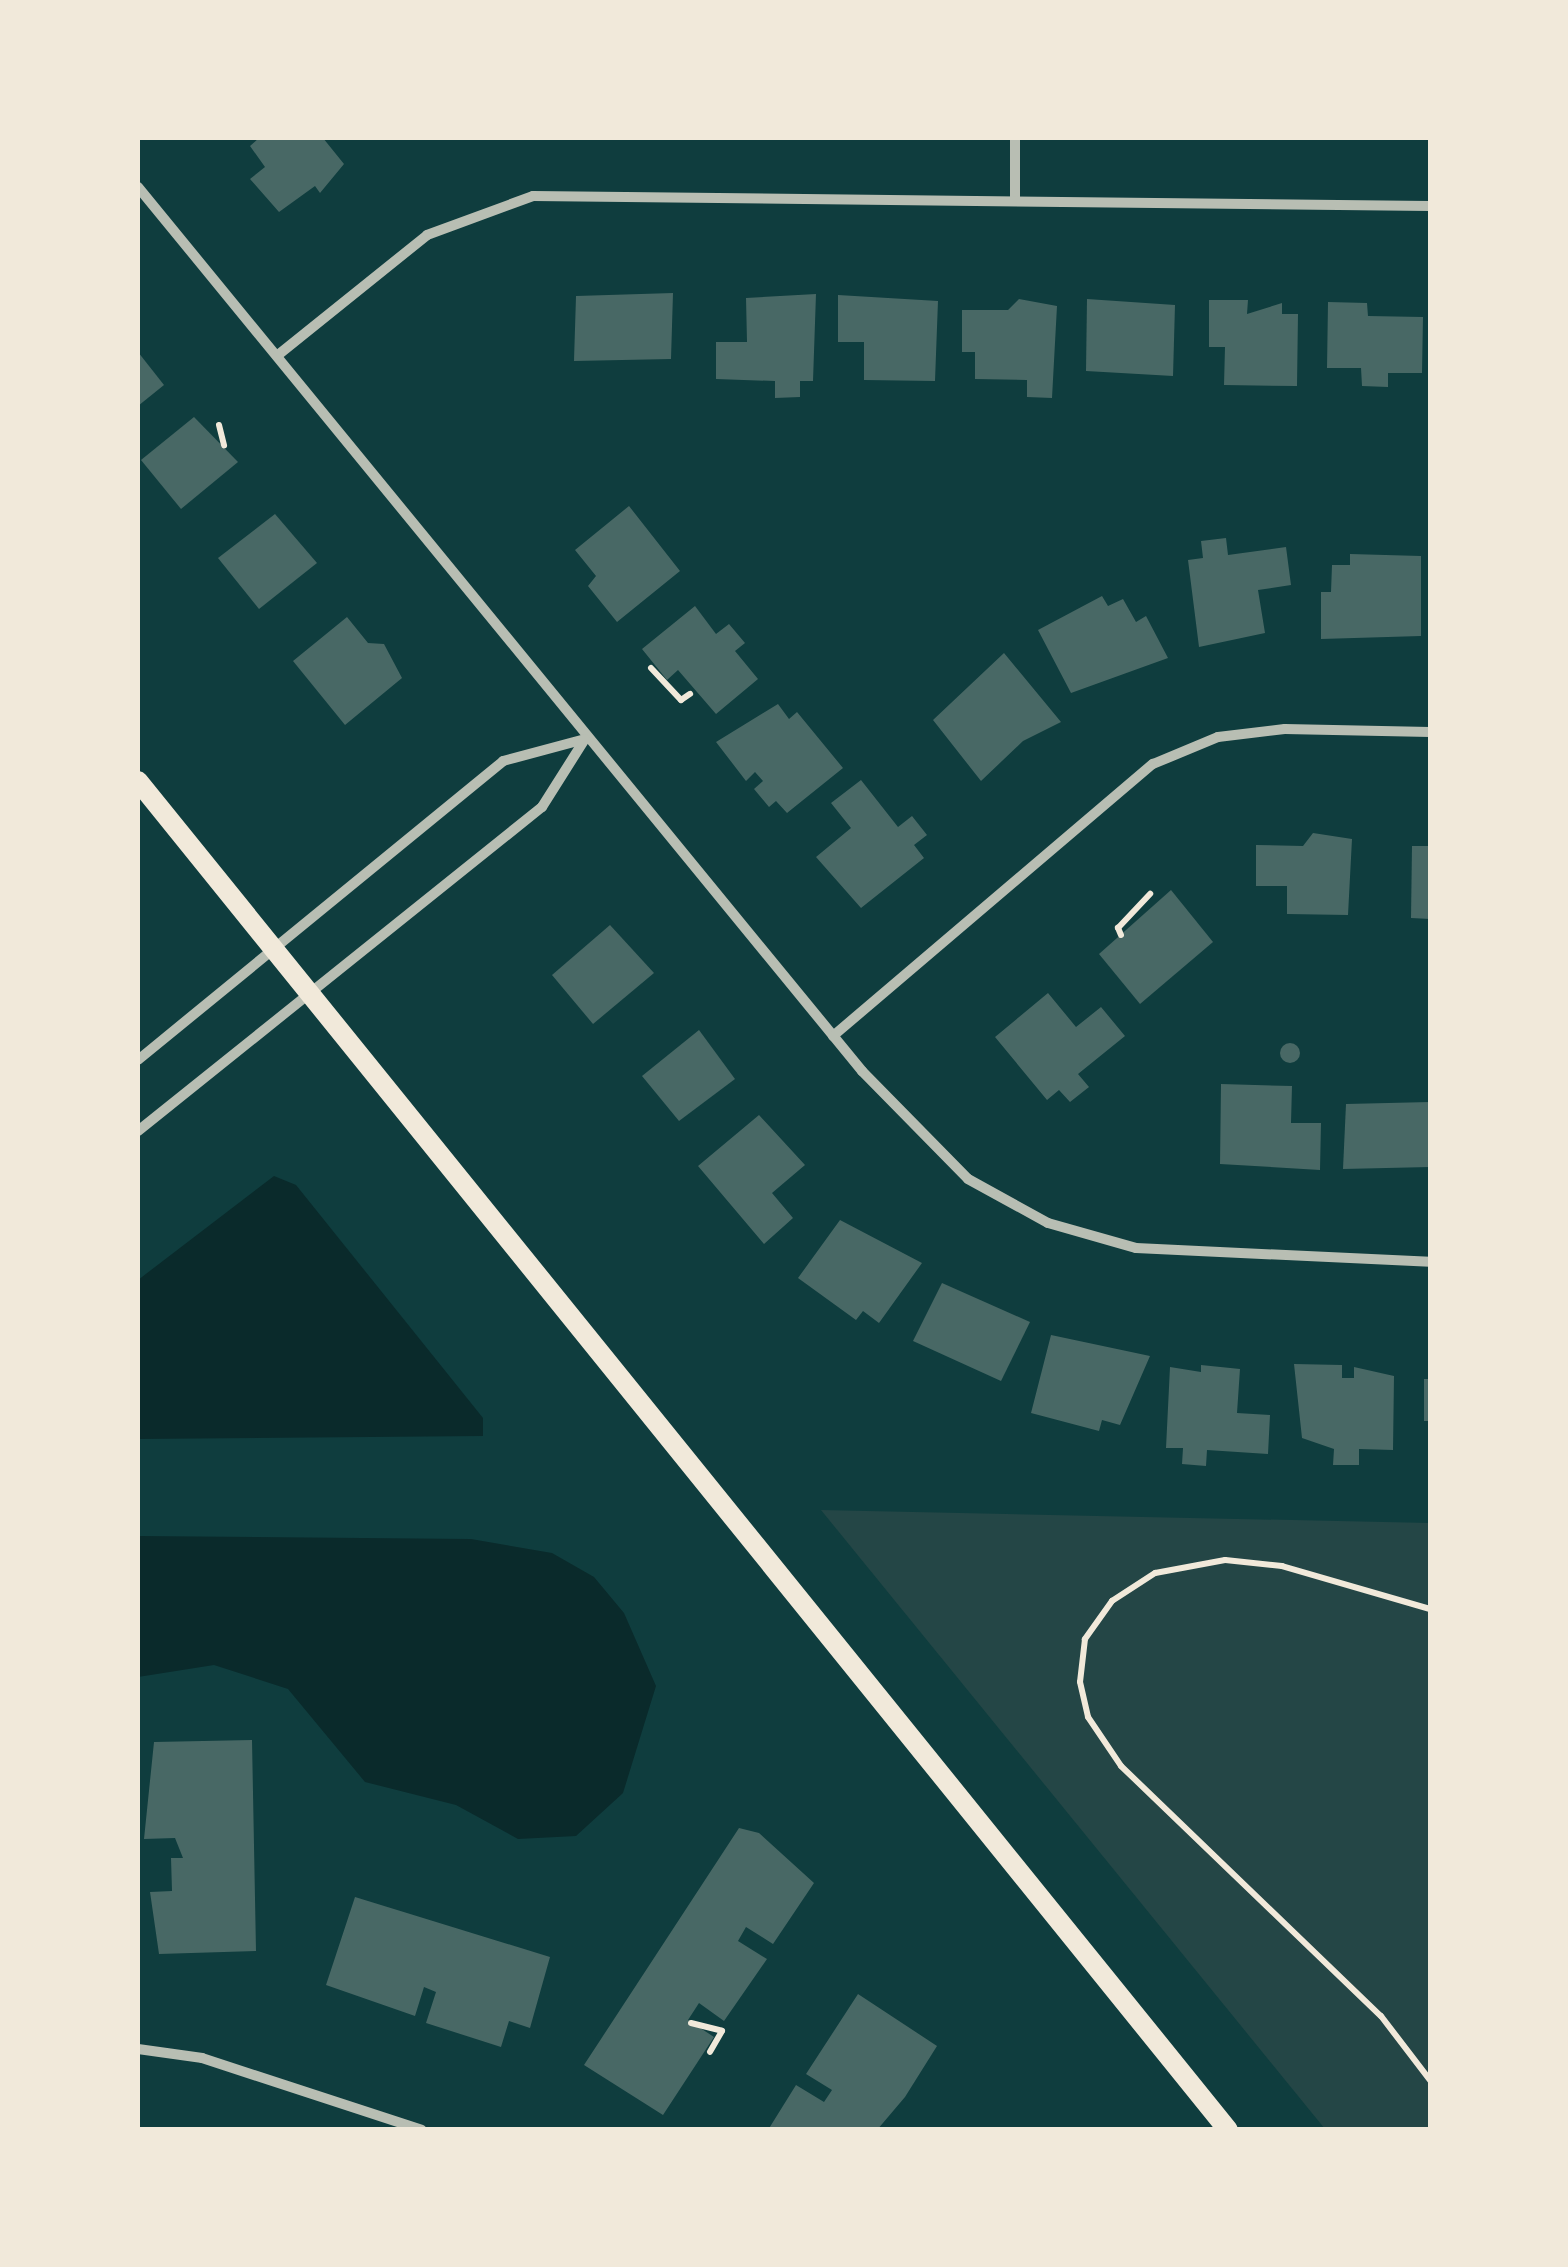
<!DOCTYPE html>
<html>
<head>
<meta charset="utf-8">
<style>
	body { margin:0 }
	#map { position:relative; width:1568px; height:2267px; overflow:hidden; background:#0f3d3e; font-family:Ubuntu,sans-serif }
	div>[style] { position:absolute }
	.green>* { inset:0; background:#244646 }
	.water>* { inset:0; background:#0a2a2b }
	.building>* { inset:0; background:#486865 }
	.round { border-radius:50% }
	.path>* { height:6px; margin:-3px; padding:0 3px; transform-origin:3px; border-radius:3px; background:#f1e9da }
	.minor>* { height:10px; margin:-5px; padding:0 5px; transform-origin:5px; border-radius:5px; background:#b8beb3 }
	.secondary>* { height:20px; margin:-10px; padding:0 10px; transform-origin:10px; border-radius:10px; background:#f1e9da }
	span { translate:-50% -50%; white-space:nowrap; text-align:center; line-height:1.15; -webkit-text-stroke:8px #f1e9da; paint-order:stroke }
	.frame { position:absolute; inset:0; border:140px solid #f1e9da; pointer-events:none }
</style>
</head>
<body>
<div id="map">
	<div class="green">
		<div style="clip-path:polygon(821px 1510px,1430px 1523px,1430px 2129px,1325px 2129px)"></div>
	</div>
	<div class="water">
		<div style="clip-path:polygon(274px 1176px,296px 1185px,483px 1418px,483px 1436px,138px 1439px,138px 1280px)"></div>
		<div style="clip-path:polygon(138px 1536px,471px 1539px,552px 1553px,594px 1577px,624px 1613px,656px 1686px,623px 1793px,576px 1836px,518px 1839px,456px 1805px,365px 1782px,288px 1689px,214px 1665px,138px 1677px)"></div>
	</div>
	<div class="building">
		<div style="clip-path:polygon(259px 138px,323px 138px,344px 164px,320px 193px,315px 186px,279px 212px,250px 179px,265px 167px,250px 146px)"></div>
		<div style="clip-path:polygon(673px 293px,671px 359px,574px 361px,576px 296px)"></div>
		<div style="clip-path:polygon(816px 294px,813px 381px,800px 381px,800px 397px,775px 398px,775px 381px,716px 379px,716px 342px,747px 342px,746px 298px)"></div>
		<div style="clip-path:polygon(838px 295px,938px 301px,935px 381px,864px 380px,864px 342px,838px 342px)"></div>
		<div style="clip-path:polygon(1019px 299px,1057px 306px,1052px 398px,1027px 397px,1027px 380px,975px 379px,975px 352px,962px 352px,962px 310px,1008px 310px)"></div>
		<div style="clip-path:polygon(1087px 299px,1175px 305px,1173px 376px,1086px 371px)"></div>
		<div style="clip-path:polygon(1209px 300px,1248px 300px,1247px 314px,1282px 303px,1282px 314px,1298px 314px,1297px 386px,1224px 385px,1225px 347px,1209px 347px)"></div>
		<div style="clip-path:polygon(1328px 302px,1367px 303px,1368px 316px,1423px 317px,1422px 373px,1388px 373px,1388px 387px,1362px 386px,1361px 368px,1327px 368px)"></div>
		<div style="clip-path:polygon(138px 352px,164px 385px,138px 406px)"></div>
		<div style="clip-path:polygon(194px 417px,238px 462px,181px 509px,141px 460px)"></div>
		<div style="clip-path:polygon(629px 506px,680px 571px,617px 622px,588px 586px,596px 576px,575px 550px)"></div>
		<div style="clip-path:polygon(275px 514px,317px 563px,259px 609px,218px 558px)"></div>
		<div style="clip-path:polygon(1226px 538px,1228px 555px,1286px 547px,1291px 585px,1258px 590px,1265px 633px,1199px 647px,1188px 560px,1203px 558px,1201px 541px)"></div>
		<div style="clip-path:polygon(1350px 554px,1421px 556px,1421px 636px,1321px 639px,1321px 592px,1331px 592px,1332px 565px,1350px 565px)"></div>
		<div style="clip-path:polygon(1102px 596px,1108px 606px,1123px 599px,1136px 622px,1146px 616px,1168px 658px,1071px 693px,1038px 630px)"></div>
		<div style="clip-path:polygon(695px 606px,716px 634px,729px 624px,745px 643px,735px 651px,758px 679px,716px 714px,678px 670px,667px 680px,642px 649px)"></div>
		<div style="clip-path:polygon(347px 617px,368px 643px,384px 644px,402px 678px,345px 725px,293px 661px)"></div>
		<div style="clip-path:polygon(1004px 653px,1061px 722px,1023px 741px,981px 781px,933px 720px)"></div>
		<div style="clip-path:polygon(778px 704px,789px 719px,797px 712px,843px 768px,787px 813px,776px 801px,769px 807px,754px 789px,763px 781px,755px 772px,746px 781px,716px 742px)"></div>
		<div style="clip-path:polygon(861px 780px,898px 827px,912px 816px,927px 835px,914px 845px,924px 858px,861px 908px,816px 857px,851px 828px,831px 803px)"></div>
		<div style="clip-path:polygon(1313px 833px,1352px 839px,1348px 915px,1287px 914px,1287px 886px,1256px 886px,1256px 845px,1303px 846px)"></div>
		<div style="clip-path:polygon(1412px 846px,1430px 846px,1430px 919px,1411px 918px)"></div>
		<div style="clip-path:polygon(1171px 890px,1213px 942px,1140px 1004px,1099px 954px)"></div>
		<div style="clip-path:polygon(610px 925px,654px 973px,593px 1024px,552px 975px)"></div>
		<div style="clip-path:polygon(1048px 993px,1076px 1027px,1101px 1007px,1125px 1036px,1078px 1074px,1089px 1087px,1070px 1102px,1059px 1090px,1047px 1100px,995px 1037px)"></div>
		<div style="clip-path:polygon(699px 1030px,735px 1079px,679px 1121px,642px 1076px)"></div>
		<div class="round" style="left:1280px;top:1043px;width:20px;height:20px"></div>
		<div style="clip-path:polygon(1221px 1084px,1292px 1086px,1291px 1123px,1321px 1123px,1320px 1170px,1220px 1164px)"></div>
		<div style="clip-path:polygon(1430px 1102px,1430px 1167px,1343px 1169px,1346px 1104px)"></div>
		<div style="clip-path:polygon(759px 1115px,805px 1165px,772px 1193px,793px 1218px,764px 1244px,698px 1166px)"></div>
		<div style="clip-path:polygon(840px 1220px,922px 1263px,879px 1323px,863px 1311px,856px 1320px,798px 1278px)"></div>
		<div style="clip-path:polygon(942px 1283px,1030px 1322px,1001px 1381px,913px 1341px)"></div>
		<div style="clip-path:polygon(1051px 1335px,1150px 1356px,1120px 1425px,1102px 1420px,1099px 1431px,1031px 1413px)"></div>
		<div style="clip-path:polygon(1294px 1364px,1342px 1365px,1342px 1378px,1354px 1378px,1354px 1367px,1394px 1376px,1393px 1450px,1359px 1449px,1359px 1465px,1333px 1465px,1334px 1449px,1302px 1438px)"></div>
		<div style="clip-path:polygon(1201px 1365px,1240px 1369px,1237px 1413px,1270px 1415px,1268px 1454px,1207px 1450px,1206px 1466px,1182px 1464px,1183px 1448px,1166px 1448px,1170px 1367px,1201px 1372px)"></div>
		<div style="clip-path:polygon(1424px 1379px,1430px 1379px,1430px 1421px,1424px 1421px)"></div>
		<div style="clip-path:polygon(252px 1740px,256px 1951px,159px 1954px,150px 1892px,172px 1891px,171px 1858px,183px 1858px,175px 1838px,144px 1839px,154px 1742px)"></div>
		<div style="clip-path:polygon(739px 1828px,759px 1833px,814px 1883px,773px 1944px,746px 1927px,738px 1941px,767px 1959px,724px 2021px,699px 2003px,688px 2020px,714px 2037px,663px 2115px,584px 2065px)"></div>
		<div style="clip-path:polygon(355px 1897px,550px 1957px,530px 2028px,509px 2021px,501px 2047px,426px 2023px,436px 1992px,424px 1987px,415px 2016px,326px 1985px)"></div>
		<div style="clip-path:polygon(858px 1994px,937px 2046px,905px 2097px,877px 2130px,768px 2130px,796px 2085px,824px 2102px,832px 2090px,806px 2074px)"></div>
	</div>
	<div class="path">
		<div style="left:219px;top:425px;width:21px;rotate:76deg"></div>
		<div style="left:651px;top:668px;width:44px;rotate:46.8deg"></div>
		<div style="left:681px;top:700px;width:11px;rotate:-34deg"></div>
		<div style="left:1121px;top:935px;width:8px;rotate:-113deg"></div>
		<div style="left:1118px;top:928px;width:47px;rotate:-46.7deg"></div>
		<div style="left:1430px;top:1609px;width:154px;rotate:-163.8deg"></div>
		<div style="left:1282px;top:1566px;width:57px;rotate:-174deg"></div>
		<div style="left:1225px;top:1560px;width:71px;rotate:169.5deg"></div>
		<div style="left:1155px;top:1573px;width:51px;rotate:146.9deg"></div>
		<div style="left:1112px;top:1601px;width:47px;rotate:125.4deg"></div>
		<div style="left:1085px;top:1639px;width:43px;rotate:96.6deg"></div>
		<div style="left:1080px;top:1682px;width:36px;rotate:77deg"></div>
		<div style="left:1088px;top:1717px;width:59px;rotate:56deg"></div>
		<div style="left:1121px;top:1766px;width:361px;rotate:43.9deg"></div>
		<div style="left:1381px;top:2016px;width:81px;rotate:52.6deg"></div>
		<div style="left:691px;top:2023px;width:32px;rotate:14deg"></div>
		<div style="left:722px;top:2031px;width:24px;rotate:120deg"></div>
	</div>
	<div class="minor">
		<div style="left:138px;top:187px;width:1143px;rotate:50.68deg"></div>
		<div style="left:862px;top:1071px;width:151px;rotate:45.5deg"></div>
		<div style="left:968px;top:1179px;width:91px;rotate:28.8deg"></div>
		<div style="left:1048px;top:1223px;width:91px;rotate:15.9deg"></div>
		<div style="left:1136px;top:1248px;width:294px;rotate:2.7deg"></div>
		<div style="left:1015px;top:198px;width:60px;rotate:-90deg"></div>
		<div style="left:278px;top:355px;width:191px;rotate:-38.8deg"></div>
		<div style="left:427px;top:235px;width:113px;rotate:-20.2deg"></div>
		<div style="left:533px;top:196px;width:897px;rotate:0.64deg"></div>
		<div style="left:833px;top:1036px;width:420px;rotate:-40.4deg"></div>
		<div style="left:1153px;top:764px;width:70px;rotate:-22.6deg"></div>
		<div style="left:1218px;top:737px;width:67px;rotate:-6.8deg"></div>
		<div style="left:1285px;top:729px;width:145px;rotate:1.2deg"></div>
		<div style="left:138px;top:1060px;width:472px;rotate:-39.3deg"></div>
		<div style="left:503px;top:761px;width:85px;rotate:-15deg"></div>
		<div style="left:138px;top:1131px;width:518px;rotate:-38.73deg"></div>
		<div style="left:542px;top:807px;width:80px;rotate:-57.7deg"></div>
		<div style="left:138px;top:2049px;width:65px;rotate:8deg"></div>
		<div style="left:202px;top:2058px;width:231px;rotate:18.1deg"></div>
	</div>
	<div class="secondary">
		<div style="left:138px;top:781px;width:1734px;rotate:51.06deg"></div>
	</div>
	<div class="frame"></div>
</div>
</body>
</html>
